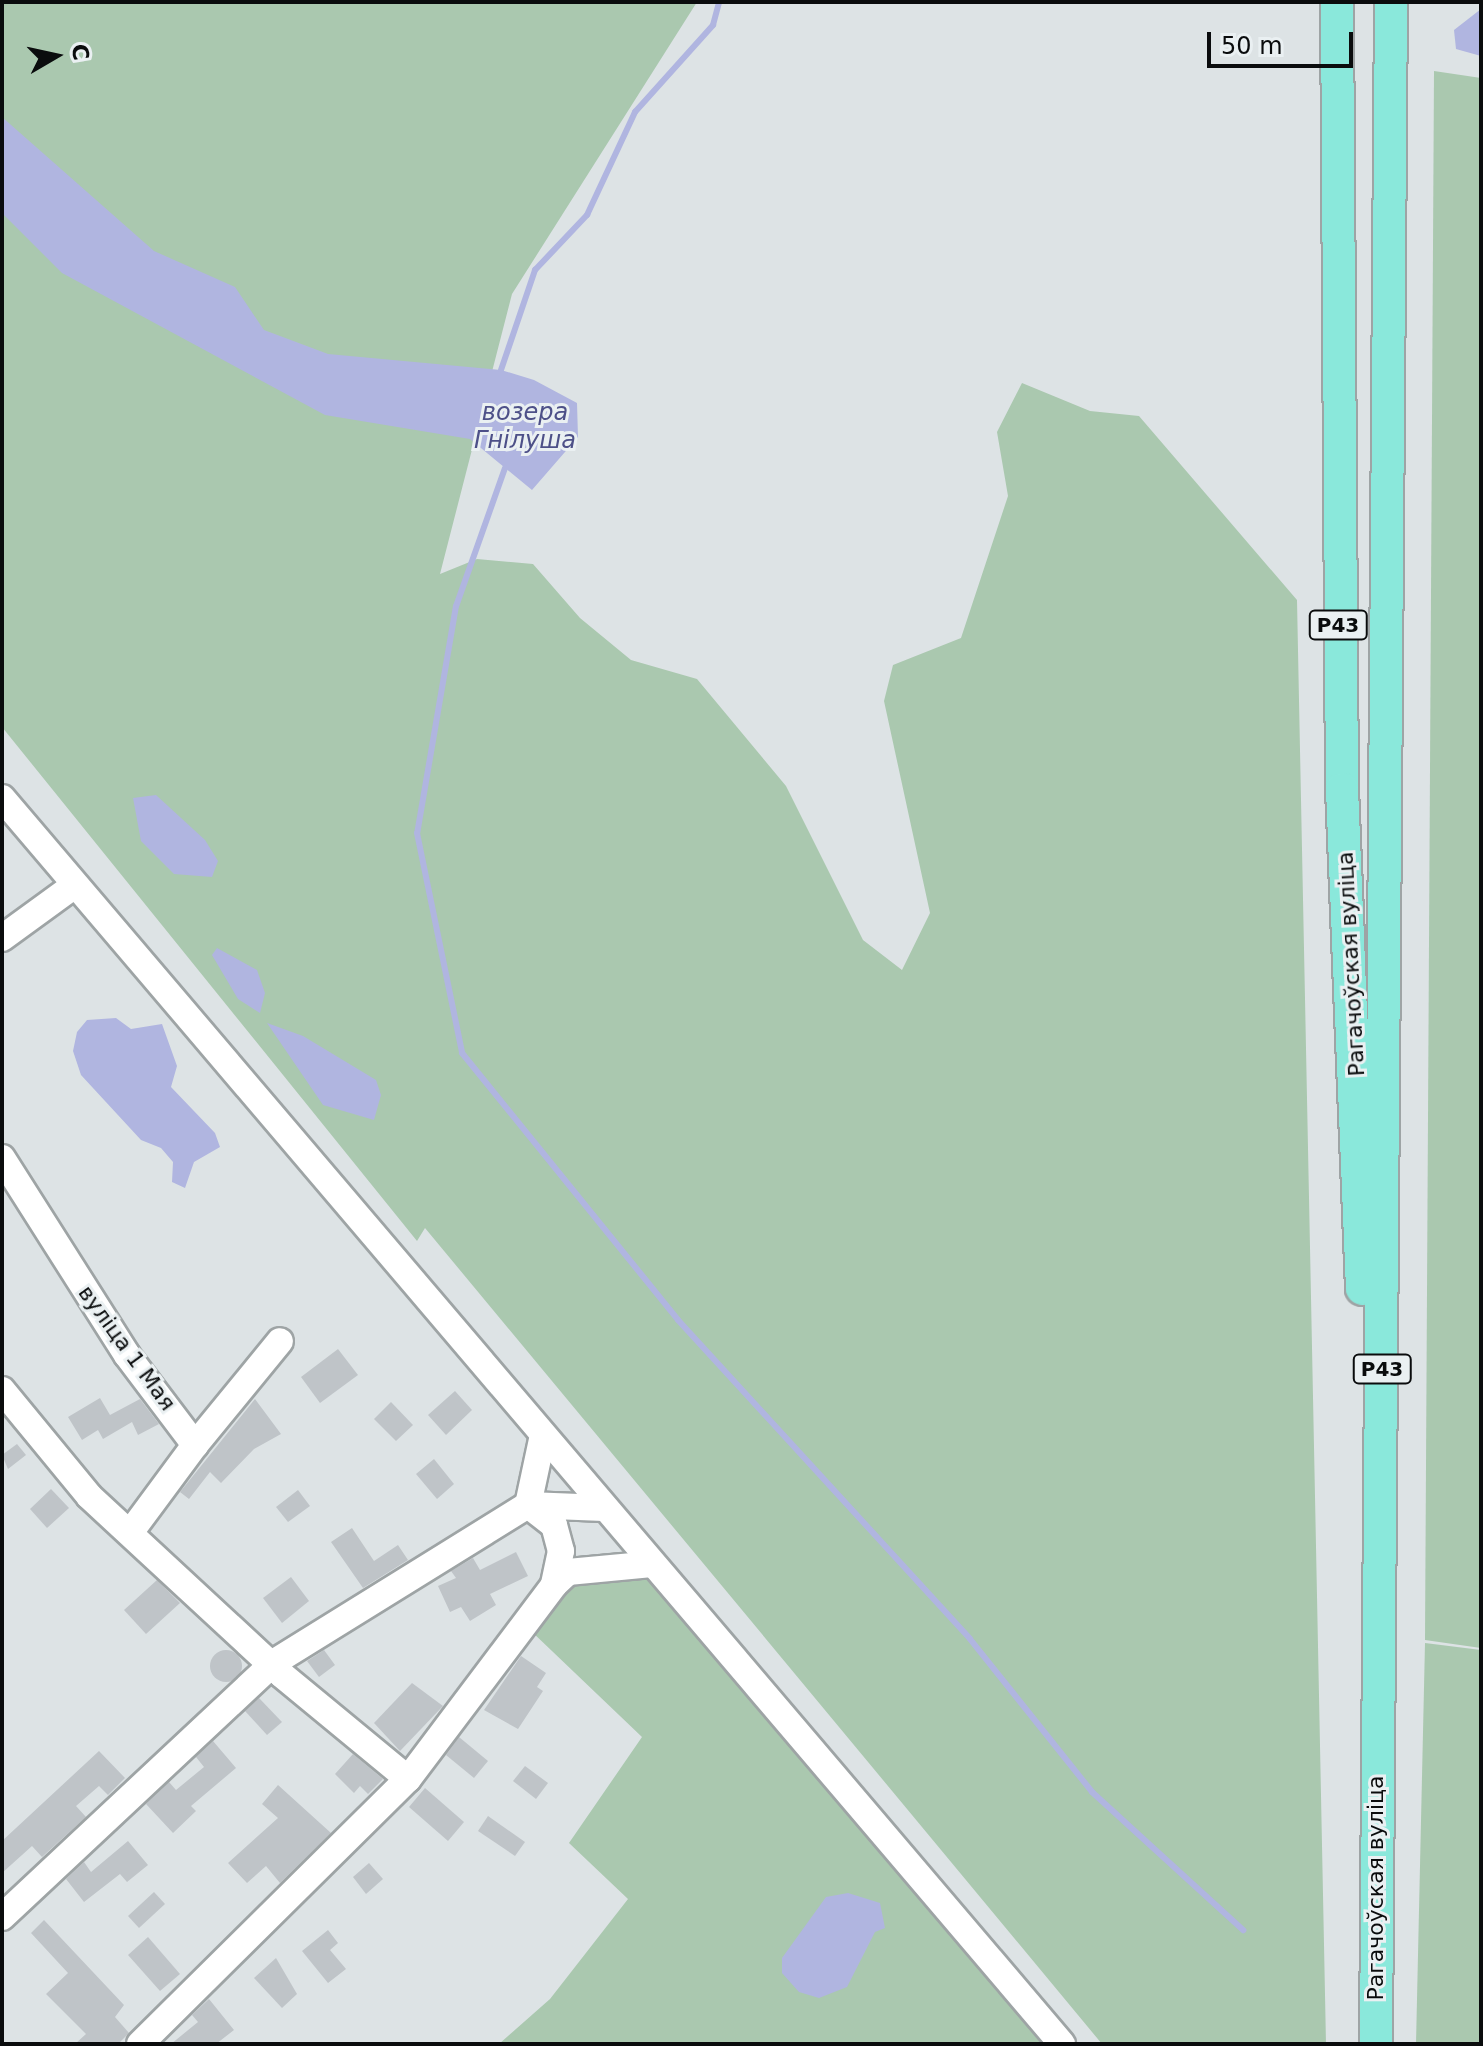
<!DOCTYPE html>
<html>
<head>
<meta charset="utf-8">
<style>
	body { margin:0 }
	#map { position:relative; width:1483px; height:2046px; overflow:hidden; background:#dde3e5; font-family:"DejaVu Sans",sans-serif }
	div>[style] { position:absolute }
	.green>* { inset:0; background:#aac8af }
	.water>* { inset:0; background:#b0b5e0 }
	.stream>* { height:6px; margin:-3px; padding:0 3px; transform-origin:3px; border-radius:3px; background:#b0b5e0 }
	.building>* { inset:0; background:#bfc4c8 }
	.round { border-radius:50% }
	.roads { filter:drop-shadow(2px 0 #9ea4a5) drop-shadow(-2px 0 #9ea4a5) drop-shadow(0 2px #9ea4a5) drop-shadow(0 -2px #9ea4a5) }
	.minor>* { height:26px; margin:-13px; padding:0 13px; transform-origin:13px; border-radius:13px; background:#fff }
	.major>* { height:32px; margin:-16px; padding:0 16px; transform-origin:16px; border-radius:16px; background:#8ae8db }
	span { translate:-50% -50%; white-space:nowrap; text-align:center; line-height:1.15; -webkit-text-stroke:6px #eaf0f2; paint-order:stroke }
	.shield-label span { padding:2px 6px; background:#eaf0f2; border:2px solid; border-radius:6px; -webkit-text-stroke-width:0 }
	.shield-label { font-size:20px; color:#0a0c0d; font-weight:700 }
	.street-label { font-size:22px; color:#0a0c0d }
	.water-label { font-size:24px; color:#4d5088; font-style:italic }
	.frame { position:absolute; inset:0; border:4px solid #0a0c0d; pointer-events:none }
	.north { position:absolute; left:16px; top:16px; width:80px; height:80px; -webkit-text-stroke:6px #eaf0f2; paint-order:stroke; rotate:81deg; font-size:22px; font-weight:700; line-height:32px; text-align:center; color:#0a0c0d }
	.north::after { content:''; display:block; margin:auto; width:28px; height:36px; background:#0a0c0d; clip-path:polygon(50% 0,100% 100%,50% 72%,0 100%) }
	.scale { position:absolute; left:1207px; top:32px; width:146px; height:36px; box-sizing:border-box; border:4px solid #0a0c0d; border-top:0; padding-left:10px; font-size:24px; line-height:28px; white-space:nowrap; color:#0a0c0d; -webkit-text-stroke:6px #eaf0f2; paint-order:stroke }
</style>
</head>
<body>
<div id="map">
	<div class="green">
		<div style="clip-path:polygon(2px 2px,697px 2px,512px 294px,440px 574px,477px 559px,533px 564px,580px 618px,631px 660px,697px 679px,786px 786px,863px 940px,902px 970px,930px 913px,884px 701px,893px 665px,961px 638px,1008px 496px,997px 432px,1022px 383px,1090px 411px,1139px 416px,1297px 600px,1326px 2044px,1102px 2044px,425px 1228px,417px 1241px,2px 727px)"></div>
		<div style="clip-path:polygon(1434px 71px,1481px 78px,1481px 1648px,1425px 1640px)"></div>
		<div style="clip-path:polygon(649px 1575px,1048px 2044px,499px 2044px,550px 1999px,628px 1899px,569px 1843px,642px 1737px,530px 1630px,574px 1583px)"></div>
		<div style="clip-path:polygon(1425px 1643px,1481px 1650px,1481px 2044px,1416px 2044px)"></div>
	</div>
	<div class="water">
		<div style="clip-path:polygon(1481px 9px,1481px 56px,1456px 49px,1454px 30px)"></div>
		<div style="clip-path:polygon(2px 117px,154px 251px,235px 287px,264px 330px,328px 354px,501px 370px,534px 380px,577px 403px,578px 437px,532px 490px,470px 439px,325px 415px,62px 273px,2px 213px)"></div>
		<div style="clip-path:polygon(156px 795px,205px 840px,218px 861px,212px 877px,174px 874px,141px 841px,133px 798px)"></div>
		<div style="clip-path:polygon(217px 948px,257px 970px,265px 993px,260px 1013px,238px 999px,212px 955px)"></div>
		<div style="clip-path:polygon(116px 1018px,131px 1029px,162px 1024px,177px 1066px,171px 1087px,215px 1133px,220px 1147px,194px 1162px,185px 1188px,172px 1182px,173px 1162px,161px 1148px,141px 1140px,81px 1075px,73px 1051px,77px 1032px,87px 1020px)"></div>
		<div style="clip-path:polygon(267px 1023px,303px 1036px,376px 1080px,381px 1095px,374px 1120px,323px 1105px)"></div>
		<div style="clip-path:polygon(848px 1893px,880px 1903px,885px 1928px,875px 1932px,847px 1987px,819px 1998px,799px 1992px,782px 1973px,782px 1958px,826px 1897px)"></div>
	</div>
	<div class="stream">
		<div style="left:501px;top:370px;width:106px;rotate:-71.2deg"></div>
		<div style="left:535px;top:270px;width:76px;rotate:-46.6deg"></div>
		<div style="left:587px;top:215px;width:114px;rotate:-65deg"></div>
		<div style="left:635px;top:112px;width:117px;rotate:-48.1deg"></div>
		<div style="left:713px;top:25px;width:24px;rotate:-75deg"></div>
		<div style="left:505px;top:468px;width:146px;rotate:109.5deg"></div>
		<div style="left:456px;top:606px;width:230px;rotate:99.7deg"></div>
		<div style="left:417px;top:833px;width:225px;rotate:78.4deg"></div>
		<div style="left:462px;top:1053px;width:343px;rotate:51deg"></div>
		<div style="left:678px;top:1320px;width:432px;rotate:47.5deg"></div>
		<div style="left:970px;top:1639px;width:196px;rotate:51.4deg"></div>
		<div style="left:1092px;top:1792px;width:205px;rotate:42.4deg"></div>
	</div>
	<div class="building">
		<div style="clip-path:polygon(338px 1349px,358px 1375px,320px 1403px,301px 1377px)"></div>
		<div style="clip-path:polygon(455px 1391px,472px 1410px,446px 1435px,428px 1415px)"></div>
		<div style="clip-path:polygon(100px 1398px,110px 1415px,140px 1399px,159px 1424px,138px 1435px,132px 1422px,103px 1439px,98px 1430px,82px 1440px,68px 1417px)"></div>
		<div style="clip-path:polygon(255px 1399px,281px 1434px,254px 1449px,221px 1483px,210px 1472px,189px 1499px,180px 1492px)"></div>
		<div style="clip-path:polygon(391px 1402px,413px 1425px,396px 1441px,374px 1419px)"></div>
		<div style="clip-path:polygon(17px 1444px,26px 1455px,8px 1469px,2px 1455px)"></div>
		<div style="clip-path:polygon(434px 1459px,454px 1484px,437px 1499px,416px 1474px)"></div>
		<div style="clip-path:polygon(51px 1489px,69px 1508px,47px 1528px,30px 1509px)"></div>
		<div style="clip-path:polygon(298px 1490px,310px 1506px,288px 1522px,276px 1507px)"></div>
		<div style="clip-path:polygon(352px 1528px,374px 1561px,398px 1545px,408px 1560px,363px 1588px,331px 1542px)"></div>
		<div style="clip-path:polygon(516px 1552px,528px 1576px,490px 1594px,496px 1605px,470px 1621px,461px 1607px,450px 1612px,438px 1586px,456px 1578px,451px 1571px,473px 1558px,480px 1570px)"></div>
		<div style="clip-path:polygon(291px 1577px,309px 1601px,282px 1623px,263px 1598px)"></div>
		<div style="clip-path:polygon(157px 1580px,180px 1603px,146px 1634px,124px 1610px)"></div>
		<div class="round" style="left:210px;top:1650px;width:32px;height:32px"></div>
		<div style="clip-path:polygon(324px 1650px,335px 1665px,319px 1677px,307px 1661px)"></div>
		<div style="clip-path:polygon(521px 1656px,546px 1673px,537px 1687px,543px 1691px,518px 1729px,484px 1710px)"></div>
		<div style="clip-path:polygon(412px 1683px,443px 1706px,400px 1751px,374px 1723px)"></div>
		<div style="clip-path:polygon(259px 1698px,282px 1722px,267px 1735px,245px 1711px)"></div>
		<div style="clip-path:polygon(459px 1737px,488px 1761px,474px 1778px,446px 1755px)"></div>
		<div style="clip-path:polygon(213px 1741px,236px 1768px,191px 1806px,196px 1811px,173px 1833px,146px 1804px,169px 1782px,176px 1790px,204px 1767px,196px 1757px)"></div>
		<div style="clip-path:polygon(99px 1751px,125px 1778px,108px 1795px,99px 1786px,76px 1806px,86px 1817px,42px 1857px,32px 1846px,2px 1873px,2px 1841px)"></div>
		<div style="clip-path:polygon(353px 1754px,383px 1779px,368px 1794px,360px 1786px,354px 1793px,335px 1774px)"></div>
		<div style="clip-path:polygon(525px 1766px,548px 1783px,536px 1799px,513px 1781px)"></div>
		<div style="clip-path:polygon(278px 1785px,331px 1833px,280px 1883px,266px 1866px,247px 1883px,228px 1863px,278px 1818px,262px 1804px)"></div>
		<div style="clip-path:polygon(425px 1788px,464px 1822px,448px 1841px,409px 1807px)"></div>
		<div style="clip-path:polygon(488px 1816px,525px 1842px,515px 1856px,478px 1831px)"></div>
		<div style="clip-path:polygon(128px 1841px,148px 1865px,127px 1882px,120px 1874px,84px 1902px,66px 1879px,84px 1862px,91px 1872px)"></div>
		<div style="clip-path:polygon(369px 1863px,383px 1879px,366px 1894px,353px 1877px)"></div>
		<div style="clip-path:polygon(154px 1892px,165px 1904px,139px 1928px,128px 1916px)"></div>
		<div style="clip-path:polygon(44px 1920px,124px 2005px,115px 2017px,129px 2033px,118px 2044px,75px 2044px,86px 2034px,46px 1994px,68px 1973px,31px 1933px)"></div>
		<div style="clip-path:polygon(328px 1930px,338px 1943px,330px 1950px,346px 1969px,328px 1983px,302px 1951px)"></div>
		<div style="clip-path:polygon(148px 1937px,180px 1974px,160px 1991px,128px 1955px)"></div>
		<div style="clip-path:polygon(276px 1958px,297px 1994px,282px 2008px,254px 1978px)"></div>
		<div style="clip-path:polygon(209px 1999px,234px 2030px,216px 2044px,171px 2044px,198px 2022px,192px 2015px)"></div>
	</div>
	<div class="roads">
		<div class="minor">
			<div style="left:2px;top:798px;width:1636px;rotate:49.61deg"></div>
			<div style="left:2px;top:938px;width:90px;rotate:-36deg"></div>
			<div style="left:2px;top:1158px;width:233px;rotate:57.6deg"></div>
			<div style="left:127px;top:1355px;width:113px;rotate:52.9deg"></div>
			<div style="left:195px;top:1445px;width:109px;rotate:126.5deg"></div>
			<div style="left:2px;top:1390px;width:137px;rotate:50.6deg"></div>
			<div style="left:89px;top:1496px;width:263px;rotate:42.8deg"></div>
			<div style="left:282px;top:1675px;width:163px;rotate:39.5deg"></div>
			<div style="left:543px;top:1435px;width:72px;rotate:102.1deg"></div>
			<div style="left:528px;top:1505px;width:33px;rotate:38deg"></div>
			<div style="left:554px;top:1525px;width:27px;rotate:75deg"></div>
			<div style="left:561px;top:1551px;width:35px;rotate:102deg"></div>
			<div style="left:195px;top:1445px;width:134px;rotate:-50.7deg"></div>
			<div style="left:2px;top:1917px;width:371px;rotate:-43.1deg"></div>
			<div style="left:273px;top:1663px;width:300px;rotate:-31.8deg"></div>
			<div style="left:528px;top:1505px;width:76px;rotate:2.3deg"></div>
			<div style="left:140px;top:2044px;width:377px;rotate:-44.7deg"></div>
			<div style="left:408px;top:1779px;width:243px;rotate:-53deg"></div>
			<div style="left:554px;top:1585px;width:19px;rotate:-43deg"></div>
			<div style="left:568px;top:1572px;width:84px;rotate:-5.4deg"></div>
		</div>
		<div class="major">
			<div style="left:1337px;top:2px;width:787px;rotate:89.64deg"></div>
			<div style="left:1342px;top:789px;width:500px;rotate:87.71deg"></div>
			<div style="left:1376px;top:2044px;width:2042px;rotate:-89.58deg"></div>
		</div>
	</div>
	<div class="shield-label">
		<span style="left:1338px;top:625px">Р43</span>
		<span style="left:1382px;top:1369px">Р43</span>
	</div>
	<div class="street-label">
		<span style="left:1351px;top:964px;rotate:-93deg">Рагачоўская вуліца</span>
		<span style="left:127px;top:1348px;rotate:54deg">вуліца 1 Мая</span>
		<span style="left:1376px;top:1888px;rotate:-90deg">Рагачоўская вуліца</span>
	</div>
	<div class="water-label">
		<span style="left:525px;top:427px">возера<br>Гнілуша</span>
	</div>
	<div class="frame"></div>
	<div class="north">С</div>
	<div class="scale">50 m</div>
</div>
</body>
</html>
